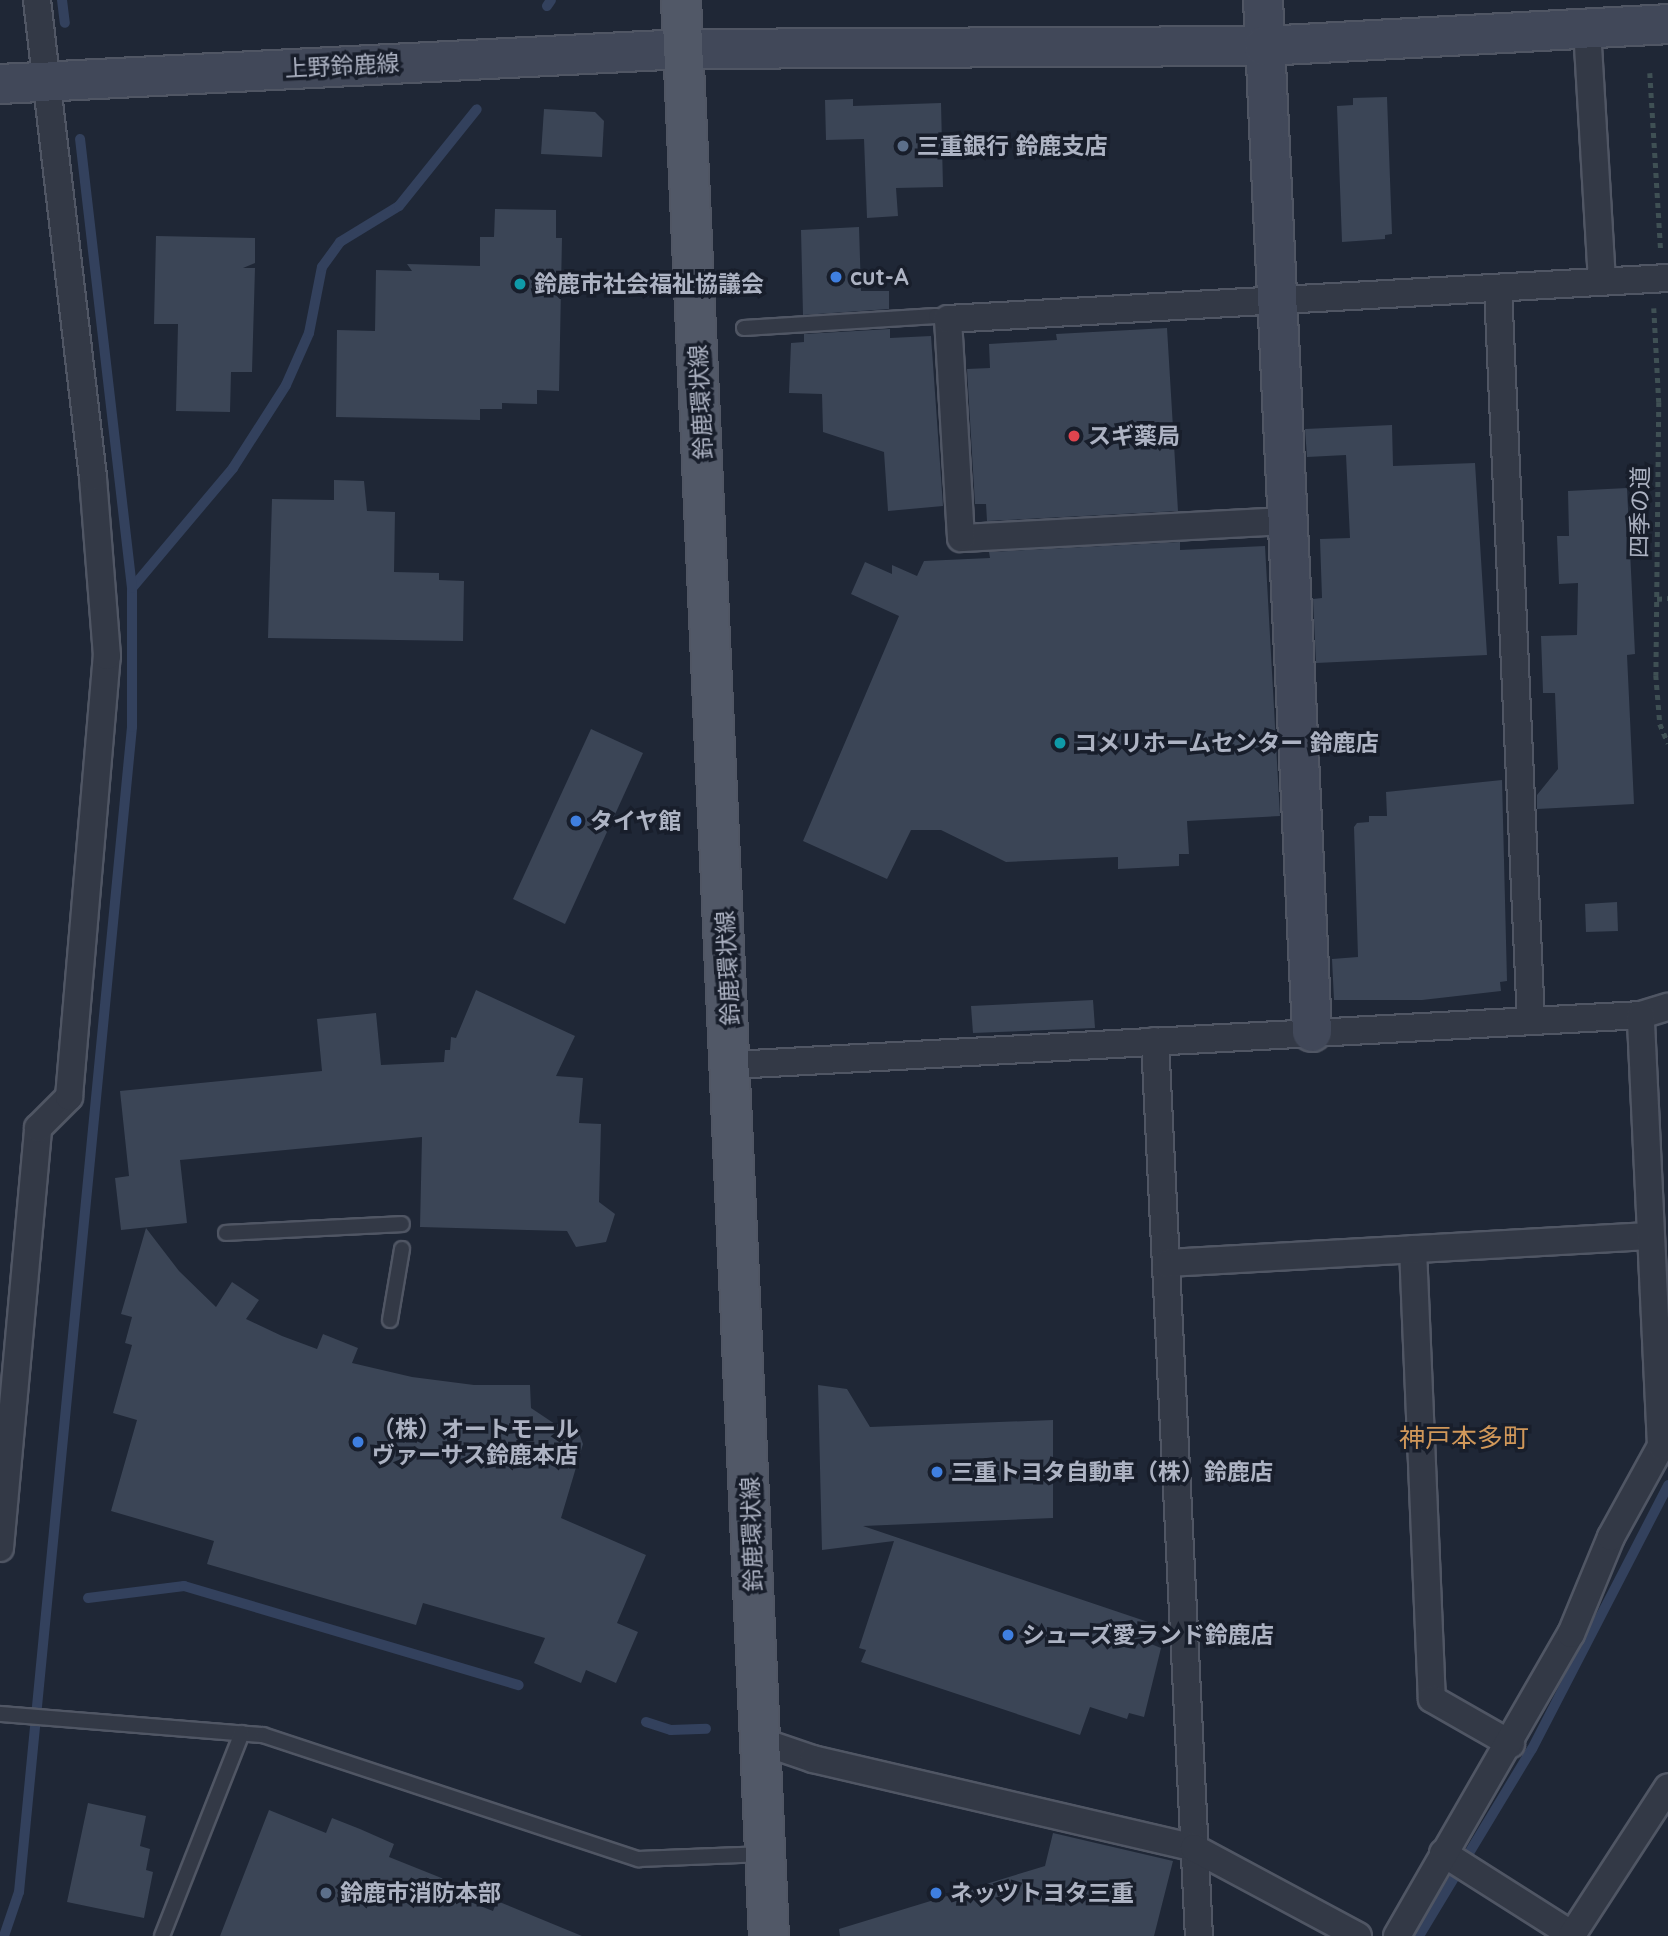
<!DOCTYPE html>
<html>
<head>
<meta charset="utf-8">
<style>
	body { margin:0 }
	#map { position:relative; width:1668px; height:1936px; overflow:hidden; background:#1f2736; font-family:Quicksand,"Noto Sans JP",sans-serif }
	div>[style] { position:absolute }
	.stream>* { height:10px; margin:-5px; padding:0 5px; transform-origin:5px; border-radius:5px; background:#33415d }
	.building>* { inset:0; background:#3b4556 }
	.path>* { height:4.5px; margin-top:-2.25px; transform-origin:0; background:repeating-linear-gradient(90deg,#3f5054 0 5px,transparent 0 10px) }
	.roads { filter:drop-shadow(2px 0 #505664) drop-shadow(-2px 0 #505664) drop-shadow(0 2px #505664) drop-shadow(0 -2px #505664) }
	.lane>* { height:14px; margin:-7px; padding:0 7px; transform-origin:7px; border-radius:7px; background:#333946 }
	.street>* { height:26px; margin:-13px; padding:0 13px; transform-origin:13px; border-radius:13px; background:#333946 }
	.secondary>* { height:38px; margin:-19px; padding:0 19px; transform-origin:19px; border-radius:19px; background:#414859 }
	.primary>* { height:38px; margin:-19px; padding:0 19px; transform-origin:19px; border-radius:19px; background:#515867 }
	.dots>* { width:19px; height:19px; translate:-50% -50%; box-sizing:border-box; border:4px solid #181e2b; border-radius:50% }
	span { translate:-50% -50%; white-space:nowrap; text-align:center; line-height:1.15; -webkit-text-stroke:7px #181e2b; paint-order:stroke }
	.street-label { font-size:23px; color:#adb3c3 }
	.poi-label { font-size:23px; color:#adb3c3; font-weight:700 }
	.left { translate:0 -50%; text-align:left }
	.quarter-label { font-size:26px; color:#d1985a }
</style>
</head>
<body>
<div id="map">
	<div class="stream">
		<div style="left:62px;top:0;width:23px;rotate:83deg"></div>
		<div style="left:547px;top:6px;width:7px;rotate:-56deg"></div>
		<div style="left:132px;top:588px;width:157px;rotate:-49.9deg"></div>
		<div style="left:233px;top:468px;width:98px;rotate:-57.4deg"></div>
		<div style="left:286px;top:385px;width:57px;rotate:-66.1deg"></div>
		<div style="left:309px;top:333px;width:67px;rotate:-78.9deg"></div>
		<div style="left:322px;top:267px;width:31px;rotate:-54deg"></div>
		<div style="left:340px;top:242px;width:69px;rotate:-31.4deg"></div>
		<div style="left:399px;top:206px;width:124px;rotate:-51.2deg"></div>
		<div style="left:88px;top:1598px;width:97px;rotate:-7.1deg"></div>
		<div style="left:184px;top:1586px;width:349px;rotate:16.5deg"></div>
		<div style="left:646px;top:1722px;width:26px;rotate:18deg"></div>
		<div style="left:671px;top:1730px;width:35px;rotate:-2deg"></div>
		<div style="left:4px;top:1936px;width:46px;rotate:-71.2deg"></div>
		<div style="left:19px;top:1892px;width:1170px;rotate:-84.46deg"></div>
		<div style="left:132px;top:727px;width:139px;rotate:-90deg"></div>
		<div style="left:132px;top:588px;width:452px;rotate:-96.6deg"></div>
		<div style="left:1419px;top:1936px;width:218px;rotate:-58.9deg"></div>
		<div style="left:1532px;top:1749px;width:297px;rotate:-62.7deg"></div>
	</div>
	<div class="building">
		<div style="clip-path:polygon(1387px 97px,1392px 234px,1385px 235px,1385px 239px,1342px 242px,1337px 106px,1353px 105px,1353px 98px)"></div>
		<div style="clip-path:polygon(853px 99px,853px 106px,941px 103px,943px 187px,896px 188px,898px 216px,867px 218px,864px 139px,826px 140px,825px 100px)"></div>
		<div style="clip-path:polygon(544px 109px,595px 112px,604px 121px,602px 157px,541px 154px)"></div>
		<div style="clip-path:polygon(495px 209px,556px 210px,556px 238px,562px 238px,559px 391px,537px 390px,537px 404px,502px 403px,502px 409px,480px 409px,480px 420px,336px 417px,337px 330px,375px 331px,376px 270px,412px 271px,407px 264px,480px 266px,480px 237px,494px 237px)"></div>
		<div style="clip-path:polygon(859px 227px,861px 291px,889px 291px,889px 309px,803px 315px,801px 230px)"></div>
		<div style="clip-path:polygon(156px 236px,255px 238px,255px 263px,243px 268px,255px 268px,252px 372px,231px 372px,230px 412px,176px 411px,178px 324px,154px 324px)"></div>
		<div style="clip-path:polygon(1167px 328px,1178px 511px,987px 521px,986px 504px,975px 504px,967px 369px,990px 368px,989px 344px,1057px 340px,1056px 334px)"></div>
		<div style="clip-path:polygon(890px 329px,890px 338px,931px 336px,943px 506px,888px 511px,884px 452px,823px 432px,822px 394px,789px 393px,791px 343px,804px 342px,804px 334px)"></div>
		<div style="clip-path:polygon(1392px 425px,1393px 466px,1475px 463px,1487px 655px,1316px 663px,1313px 599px,1322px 598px,1320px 539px,1350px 538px,1346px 455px,1307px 457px,1305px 429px)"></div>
		<div style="clip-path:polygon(334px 480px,364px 481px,367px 511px,395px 512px,394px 572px,439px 573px,439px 580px,464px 581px,463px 641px,268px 638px,272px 499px,334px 500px)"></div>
		<div style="clip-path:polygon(1627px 488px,1635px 654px,1627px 655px,1634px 804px,1537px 809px,1537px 795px,1558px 769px,1555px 693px,1543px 693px,1541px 636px,1577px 635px,1578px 583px,1559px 584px,1557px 536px,1569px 536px,1568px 491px)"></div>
		<div style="clip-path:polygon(1180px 542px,1180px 550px,1265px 546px,1280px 816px,1187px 821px,1189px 854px,1179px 854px,1179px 866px,1118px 869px,1118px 857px,1006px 862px,941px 830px,911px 830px,887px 879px,803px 841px,899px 616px,851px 594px,865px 562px,892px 574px,892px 565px,917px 576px,924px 561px,990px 558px,989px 552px)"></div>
		<div style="clip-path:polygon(591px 729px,643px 753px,565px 924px,513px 899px)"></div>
		<div style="clip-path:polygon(1502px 780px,1507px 981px,1500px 982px,1501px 991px,1422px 1000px,1334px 1000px,1332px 959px,1358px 957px,1354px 827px,1357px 823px,1369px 822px,1369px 816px,1387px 816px,1386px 792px)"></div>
		<div style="clip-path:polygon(1617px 902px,1618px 931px,1586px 932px,1585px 904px)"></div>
		<div style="clip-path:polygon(476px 990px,575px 1036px,556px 1076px,583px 1078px,579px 1123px,601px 1124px,599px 1202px,615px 1214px,606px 1242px,576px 1247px,567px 1231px,420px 1227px,422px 1137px,180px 1160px,187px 1223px,121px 1230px,115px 1178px,129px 1176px,120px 1091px,322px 1071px,317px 1019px,376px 1013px,381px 1065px,444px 1062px,445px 1050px,450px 1050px,451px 1037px,456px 1038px)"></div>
		<div style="clip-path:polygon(1093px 1000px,1095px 1028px,973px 1033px,971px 1006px)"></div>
		<div style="clip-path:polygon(146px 1228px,179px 1271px,216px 1307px,232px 1282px,259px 1300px,246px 1319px,282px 1336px,317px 1349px,323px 1334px,358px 1348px,352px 1363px,412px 1377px,474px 1385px,530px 1385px,531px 1408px,555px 1424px,576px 1425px,583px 1444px,561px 1518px,646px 1555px,617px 1623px,638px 1632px,616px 1683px,586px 1670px,581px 1683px,534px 1663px,545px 1638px,423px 1603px,416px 1625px,207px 1564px,214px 1541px,111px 1511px,137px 1420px,113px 1413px,132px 1345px,125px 1343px,132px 1317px,121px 1314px)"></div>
		<div style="clip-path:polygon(818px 1385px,847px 1389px,870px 1427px,1053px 1420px,1053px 1518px,863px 1526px,1157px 1625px,1151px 1644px,1161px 1648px,1144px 1717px,1129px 1713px,1127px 1719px,1090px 1707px,1080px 1735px,861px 1662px,866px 1650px,859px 1648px,894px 1541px,822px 1550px)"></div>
		<div style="clip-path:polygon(88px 1803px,146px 1816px,140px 1846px,150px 1849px,146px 1870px,153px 1872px,144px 1918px,67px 1902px)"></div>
		<div style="clip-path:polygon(269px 1810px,326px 1833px,332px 1818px,360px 1829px,394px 1844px,389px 1857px,449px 1881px,445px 1892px,493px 1911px,497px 1901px,582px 1936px,220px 1936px)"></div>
		<div style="clip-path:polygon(1053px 1833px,1173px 1861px,1154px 1936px,840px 1936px,839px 1929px,1045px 1866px)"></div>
	</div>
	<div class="path">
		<div style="left:1650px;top:73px;width:178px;rotate:86.5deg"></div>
		<div style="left:1654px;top:308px;width:94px;rotate:87deg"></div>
		<div style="left:1659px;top:402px;width:273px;rotate:90.6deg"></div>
		<div style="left:1656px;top:675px;width:49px;rotate:85.3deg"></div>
		<div style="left:1660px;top:724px;width:21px;rotate:67deg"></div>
		<div style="left:1657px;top:599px;width:11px;rotate:-5deg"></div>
	</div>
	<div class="roads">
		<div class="lane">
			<div style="left:744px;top:328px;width:192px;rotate:-3.6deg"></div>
			<div style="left:936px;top:316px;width:12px;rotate:14deg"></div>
			<div style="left:226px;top:1233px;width:176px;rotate:-2.9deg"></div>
			<div style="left:390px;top:1320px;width:72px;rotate:-80.4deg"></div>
			<div style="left:0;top:1714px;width:264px;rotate:4.6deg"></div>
			<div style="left:263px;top:1735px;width:396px;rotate:18.3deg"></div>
			<div style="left:639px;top:1859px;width:126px;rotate:-2.3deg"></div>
			<div style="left:162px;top:1936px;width:218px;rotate:-68.5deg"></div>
		</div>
		<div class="street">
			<div style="left:1587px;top:29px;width:252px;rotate:86.6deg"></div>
			<div style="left:1498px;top:289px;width:732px;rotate:87.42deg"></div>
			<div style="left:1287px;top:521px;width:326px;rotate:177deg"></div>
			<div style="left:961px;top:538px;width:219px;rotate:-93.4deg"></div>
			<div style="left:948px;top:319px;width:721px;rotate:-3.26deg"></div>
			<div style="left:1155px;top:1041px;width:896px;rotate:87.19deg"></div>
			<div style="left:733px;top:1065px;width:909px;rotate:-3.15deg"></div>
			<div style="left:1641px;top:1015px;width:28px;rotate:-17deg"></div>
			<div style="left:1413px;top:1249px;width:450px;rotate:87.6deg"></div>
			<div style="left:1432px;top:1699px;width:91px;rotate:29.7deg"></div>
			<div style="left:1167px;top:1263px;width:483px;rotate:-3.2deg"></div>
			<div style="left:0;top:1548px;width:422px;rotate:-84.8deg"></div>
			<div style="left:38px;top:1128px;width:44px;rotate:-45deg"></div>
			<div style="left:69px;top:1097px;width:443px;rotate:-85.1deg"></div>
			<div style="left:107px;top:656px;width:180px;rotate:-94.5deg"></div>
			<div style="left:93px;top:477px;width:480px;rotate:-96.7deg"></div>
			<div style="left:760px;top:1741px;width:56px;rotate:18.8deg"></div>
			<div style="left:813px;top:1759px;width:391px;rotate:13.1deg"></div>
			<div style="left:1194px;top:1848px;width:186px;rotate:28.2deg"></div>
			<div style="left:1443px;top:1853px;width:155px;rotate:32.4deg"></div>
			<div style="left:1572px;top:1935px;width:176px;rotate:-57deg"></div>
			<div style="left:1397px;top:1936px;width:349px;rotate:-60.1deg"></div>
			<div style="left:1571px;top:1634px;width:105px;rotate:-67.6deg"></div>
			<div style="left:1611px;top:1537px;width:104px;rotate:-61.2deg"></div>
			<div style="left:1661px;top:1446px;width:431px;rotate:-92.7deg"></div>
		</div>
		<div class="secondary">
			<div style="left:1263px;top:0;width:1033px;rotate:87.28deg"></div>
			<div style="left:0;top:84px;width:685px;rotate:-2.93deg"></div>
			<div style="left:684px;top:49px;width:580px;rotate:-0.3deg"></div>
			<div style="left:1264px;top:46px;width:405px;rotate:-3.1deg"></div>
		</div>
		<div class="primary">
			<div style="left:681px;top:0;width:1938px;rotate:87.4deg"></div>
		</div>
	</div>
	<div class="dots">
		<div style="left:903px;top:146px;background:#5c6f8a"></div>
		<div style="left:836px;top:277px;background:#3f7fe0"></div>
		<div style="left:520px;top:284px;background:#0f9aa8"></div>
		<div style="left:1074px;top:436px;background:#e0444e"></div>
		<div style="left:1060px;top:743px;background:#0f9aa8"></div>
		<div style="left:576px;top:821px;background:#3f7fe0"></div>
		<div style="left:358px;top:1442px;background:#3f7fe0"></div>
		<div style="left:937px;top:1472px;background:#3f7fe0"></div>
		<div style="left:1008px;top:1635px;background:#3f7fe0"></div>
		<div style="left:326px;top:1893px;background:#5c6f8a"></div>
		<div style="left:936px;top:1893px;background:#3f7fe0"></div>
	</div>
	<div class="street-label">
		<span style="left:342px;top:66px;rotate:-3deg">上野鈴鹿線</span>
		<span style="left:701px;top:402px;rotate:-93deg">鈴鹿環状線</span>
		<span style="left:1640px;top:512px;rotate:-89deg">四季の道</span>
		<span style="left:728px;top:968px;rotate:-93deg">鈴鹿環状線</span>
		<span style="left:752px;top:1534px;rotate:-92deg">鈴鹿環状線</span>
	</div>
	<div class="poi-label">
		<span class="left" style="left:917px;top:146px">三重銀行 鈴鹿支店</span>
		<span class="left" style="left:850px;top:277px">cut-A</span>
		<span class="left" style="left:534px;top:284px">鈴鹿市社会福祉協議会</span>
		<span class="left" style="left:1088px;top:436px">スギ薬局</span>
		<span class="left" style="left:1074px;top:743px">コメリホームセンター 鈴鹿店</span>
		<span class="left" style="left:590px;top:821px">タイヤ館</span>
		<span class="left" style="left:372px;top:1442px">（株）オートモール<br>ヴァーサス鈴鹿本店</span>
		<span class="left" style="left:951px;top:1472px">三重トヨタ自動車（株）鈴鹿店</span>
		<span class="left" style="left:1022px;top:1635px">シューズ愛ランド鈴鹿店</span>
		<span class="left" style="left:340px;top:1893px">鈴鹿市消防本部</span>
		<span class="left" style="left:950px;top:1893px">ネッツトヨタ三重</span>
	</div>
	<div class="quarter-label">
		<span style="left:1464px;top:1438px">神戸本多町</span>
	</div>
</div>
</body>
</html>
